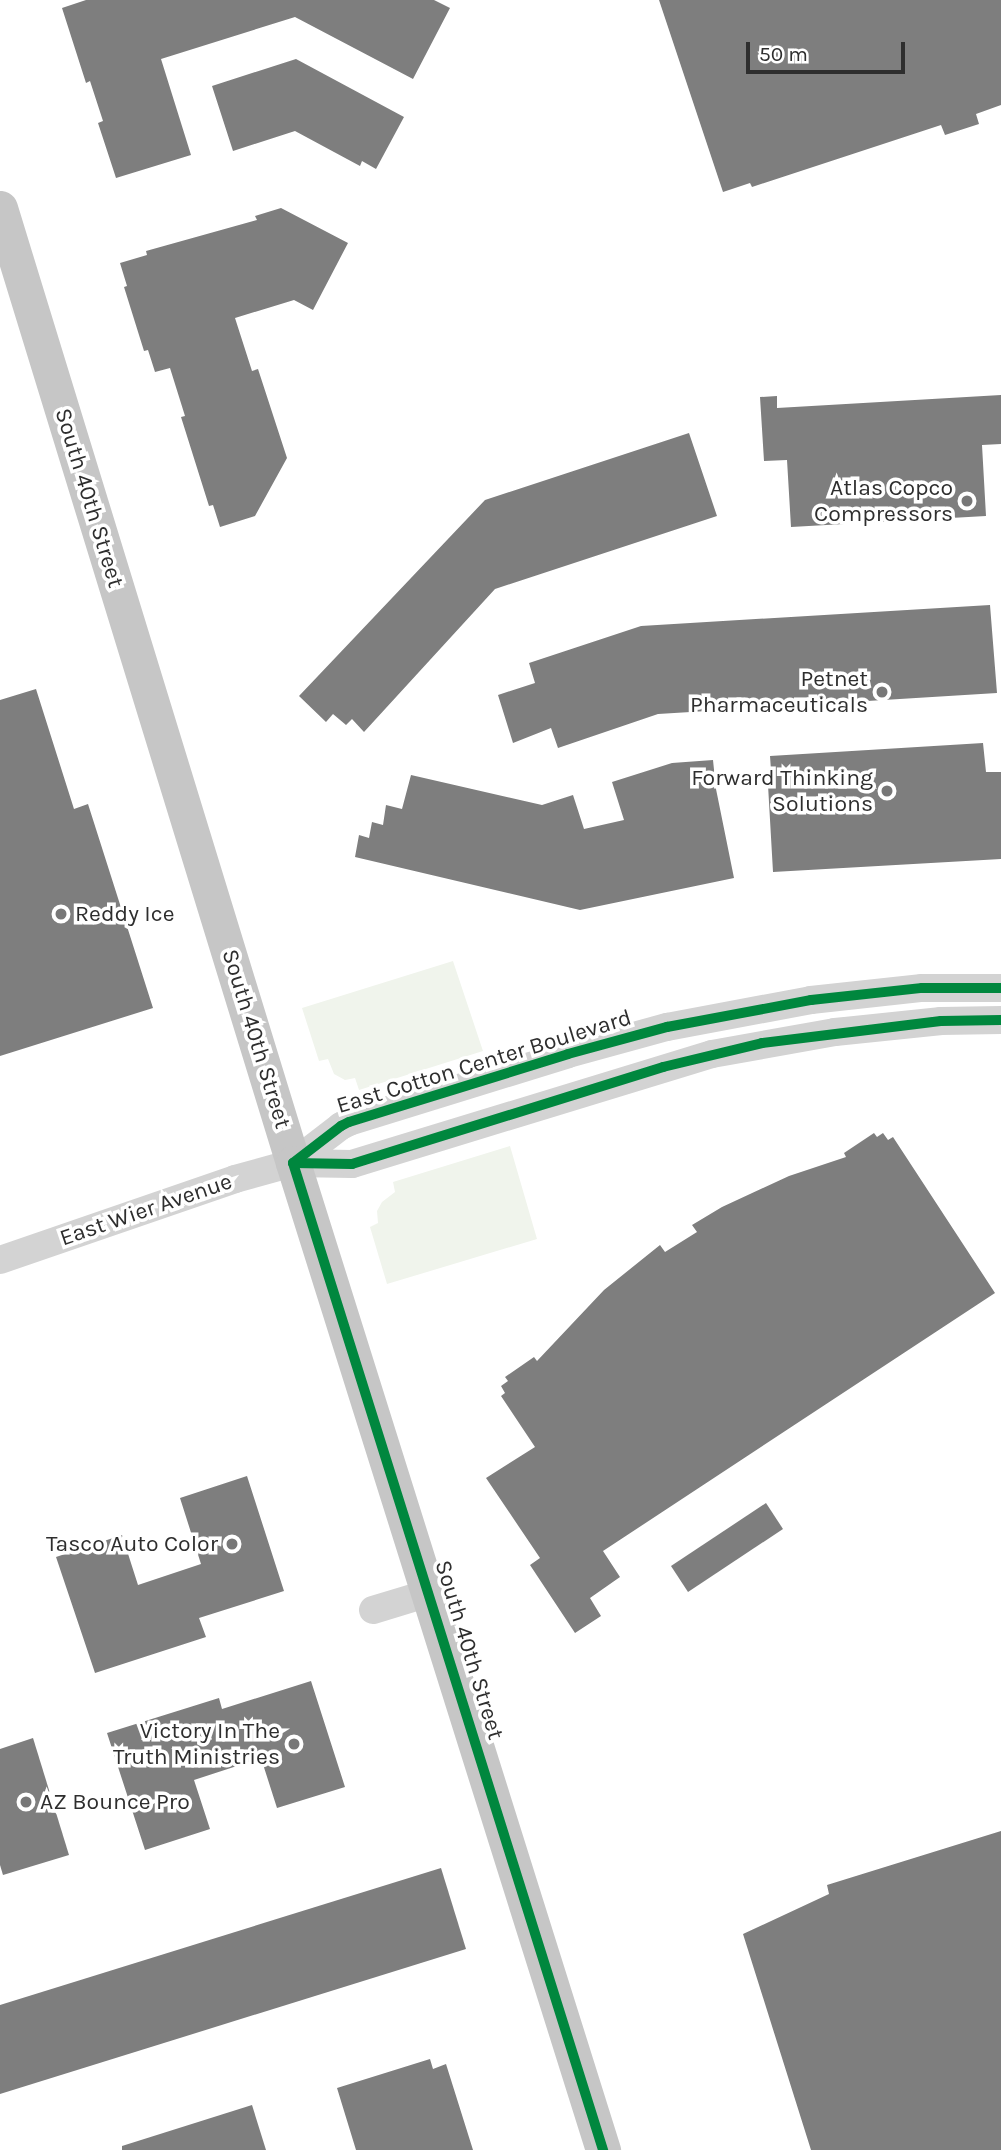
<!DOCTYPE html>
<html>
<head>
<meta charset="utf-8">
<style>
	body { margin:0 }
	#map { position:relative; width:1001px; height:2150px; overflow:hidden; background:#fff; font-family:Karla,sans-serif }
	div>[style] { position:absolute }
	.green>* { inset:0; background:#f0f4ec }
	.building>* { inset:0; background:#7e7e7e }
	.minor>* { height:28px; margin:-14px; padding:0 14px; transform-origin:14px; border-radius:14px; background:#d3d3d3 }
	.major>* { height:35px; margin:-17.5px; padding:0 17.5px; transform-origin:17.5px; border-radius:17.5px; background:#c6c6c6 }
	.cycleway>* { height:10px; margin:-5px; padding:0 5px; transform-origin:5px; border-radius:5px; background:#00873e }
	.dots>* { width:19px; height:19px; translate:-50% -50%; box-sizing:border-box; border:4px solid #fff; border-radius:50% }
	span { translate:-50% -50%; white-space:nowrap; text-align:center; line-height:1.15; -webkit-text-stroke:7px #fff; paint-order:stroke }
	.poi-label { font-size:23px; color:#2e2e2e }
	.right { translate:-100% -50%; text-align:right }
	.left { translate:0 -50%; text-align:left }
	.street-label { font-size:23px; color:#2e2e2e }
	.scale { position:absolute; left:746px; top:42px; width:159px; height:32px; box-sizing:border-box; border:4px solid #2e2e2e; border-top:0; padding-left:9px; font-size:21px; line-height:24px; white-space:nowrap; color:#2e2e2e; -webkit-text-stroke:5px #fff; paint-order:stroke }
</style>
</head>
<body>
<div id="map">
	<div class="green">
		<div style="clip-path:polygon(453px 961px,483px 1051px,359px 1090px,355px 1078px,345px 1080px,334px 1074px,328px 1059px,319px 1061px,302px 1008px)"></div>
		<div style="clip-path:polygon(510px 1146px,537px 1239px,387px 1284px,370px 1227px,378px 1223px,377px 1211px,382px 1202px,395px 1192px,393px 1182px)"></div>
	</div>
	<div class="building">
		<div style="clip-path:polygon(86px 0,434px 0,450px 8px,413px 79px,295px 17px,161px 59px,191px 155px,116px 178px,98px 123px,103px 121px,90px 81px,86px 83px,62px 8px)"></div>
		<div style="clip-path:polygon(659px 0,1001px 0,1001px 105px,976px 114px,979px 124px,945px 135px,941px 125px,752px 187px,750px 183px,723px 192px)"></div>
		<div style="clip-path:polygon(296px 59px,404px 117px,376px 169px,362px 161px,360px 166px,295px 131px,233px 151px,212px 86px)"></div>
		<div style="clip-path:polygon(281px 208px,348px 243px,313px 310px,294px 300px,235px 318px,252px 371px,258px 369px,287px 458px,255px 516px,220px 527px,213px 505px,209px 506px,181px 417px,185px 416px,170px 368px,155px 372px,148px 350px,144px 351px,124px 287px,127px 286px,120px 263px,147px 255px,146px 251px,257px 220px,255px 216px)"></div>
		<div style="clip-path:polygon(1001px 395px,1001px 444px,982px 445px,986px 516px,791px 527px,787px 460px,764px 461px,760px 397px,777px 396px,777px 408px)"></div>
		<div style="clip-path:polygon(689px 433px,717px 516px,495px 589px,364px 732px,352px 719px,346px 725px,333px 714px,326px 722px,299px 696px,485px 500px)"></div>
		<div style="clip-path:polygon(990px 605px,997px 693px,658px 714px,558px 748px,551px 728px,513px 743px,498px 695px,535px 683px,529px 663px,641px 626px)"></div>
		<div style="clip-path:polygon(36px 689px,74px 809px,88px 804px,153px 1008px,0 1056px,0 700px)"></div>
		<div style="clip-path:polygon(983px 743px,986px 772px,1001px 772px,1001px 859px,773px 872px,768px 785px,772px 785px,770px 756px)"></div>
		<div style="clip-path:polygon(713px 760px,716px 789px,734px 878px,580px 910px,355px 857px,359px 835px,369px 838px,372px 822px,383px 825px,386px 805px,402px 809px,411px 775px,542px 805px,573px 795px,584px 829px,624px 820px,612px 782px,672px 763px)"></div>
		<div style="clip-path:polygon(874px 1133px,877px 1137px,883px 1133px,888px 1140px,893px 1137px,995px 1293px,603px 1551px,620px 1577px,590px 1598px,601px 1616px,575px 1633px,530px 1565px,540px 1558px,486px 1478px,535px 1447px,501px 1396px,505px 1393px,501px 1386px,508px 1381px,505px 1377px,534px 1357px,537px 1361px,604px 1290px,660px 1245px,665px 1252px,697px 1232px,692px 1225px,722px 1207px,789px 1176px,846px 1157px,844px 1153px)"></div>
		<div style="clip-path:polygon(247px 1476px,284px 1591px,199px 1618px,206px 1637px,95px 1673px,56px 1557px,122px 1535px,138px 1585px,201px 1564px,180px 1498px)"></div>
		<div style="clip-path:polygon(766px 1503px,783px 1529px,688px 1592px,671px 1566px)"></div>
		<div style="clip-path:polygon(311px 1681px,345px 1787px,277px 1808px,261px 1758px,194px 1780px,210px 1829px,145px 1850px,107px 1733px,219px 1698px,222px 1709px)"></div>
		<div style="clip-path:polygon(33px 1738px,69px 1855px,3px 1875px,0 1865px,0 1749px)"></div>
		<div style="clip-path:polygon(1001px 1831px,1001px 2150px,811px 2150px,743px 1934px,829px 1894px,827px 1885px)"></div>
		<div style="clip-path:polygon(441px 1868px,466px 1949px,0 2094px,0 2005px)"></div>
		<div style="clip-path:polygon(430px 2059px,433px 2069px,446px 2064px,473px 2150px,356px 2150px,337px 2088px)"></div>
		<div style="clip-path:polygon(252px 2105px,266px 2150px,122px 2150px,122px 2146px)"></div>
	</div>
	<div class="minor">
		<div style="left:293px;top:1163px;width:61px;rotate:-37.6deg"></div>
		<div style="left:341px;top:1126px;width:9px;rotate:-27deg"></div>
		<div style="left:349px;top:1122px;width:229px;rotate:-17.2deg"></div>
		<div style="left:568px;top:1054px;width:103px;rotate:-15.3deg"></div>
		<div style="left:667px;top:1027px;width:147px;rotate:-10.6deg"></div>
		<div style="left:811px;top:1000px;width:112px;rotate:-6.2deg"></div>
		<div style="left:922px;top:988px;width:79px"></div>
		<div style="left:0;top:1260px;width:249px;rotate:-19deg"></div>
		<div style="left:235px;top:1179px;width:60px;rotate:-15.4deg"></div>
		<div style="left:293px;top:1163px;width:59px;rotate:1deg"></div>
		<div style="left:352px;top:1164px;width:376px;rotate:-17deg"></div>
		<div style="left:712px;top:1054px;width:125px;rotate:-10.1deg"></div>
		<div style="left:835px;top:1032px;width:107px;rotate:-5.9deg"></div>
		<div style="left:941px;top:1021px;width:60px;rotate:-1deg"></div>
		<div style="left:373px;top:1610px;width:59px;rotate:-16.9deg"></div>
	</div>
	<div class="major">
		<div style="left:0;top:208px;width:999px;rotate:72.94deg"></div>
		<div style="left:293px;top:1163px;width:1035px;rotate:72.56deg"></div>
	</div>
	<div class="cycleway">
		<div style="left:293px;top:1163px;width:1035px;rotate:72.56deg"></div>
		<div style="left:293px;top:1163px;width:61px;rotate:-37.6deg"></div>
		<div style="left:341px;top:1126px;width:9px;rotate:-27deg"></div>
		<div style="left:349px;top:1122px;width:229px;rotate:-17.2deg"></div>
		<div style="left:568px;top:1054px;width:103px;rotate:-15.3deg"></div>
		<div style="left:667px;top:1027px;width:147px;rotate:-10.6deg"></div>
		<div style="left:811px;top:1000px;width:112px;rotate:-6.2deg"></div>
		<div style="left:922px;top:988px;width:79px"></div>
		<div style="left:293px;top:1163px;width:59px;rotate:1deg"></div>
		<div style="left:352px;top:1164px;width:326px;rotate:-17.3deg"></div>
		<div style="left:663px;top:1067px;width:102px;rotate:-13.6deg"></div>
		<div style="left:762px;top:1043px;width:180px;rotate:-7deg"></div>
		<div style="left:941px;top:1021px;width:60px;rotate:-1deg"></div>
	</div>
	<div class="dots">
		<div style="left:967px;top:501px;background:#777"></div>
		<div style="left:882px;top:692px;background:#777"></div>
		<div style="left:887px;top:791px;background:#777"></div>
		<div style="left:61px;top:914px;background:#777"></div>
		<div style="left:232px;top:1544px;background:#777"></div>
		<div style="left:294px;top:1744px;background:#777"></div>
		<div style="left:26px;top:1802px;background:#777"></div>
	</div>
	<div class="poi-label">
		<span class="right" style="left:953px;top:501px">Atlas Copco<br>Compressors</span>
		<span class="right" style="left:868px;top:692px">Petnet<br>Pharmaceuticals</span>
		<span class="right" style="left:873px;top:791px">Forward Thinking<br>Solutions</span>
		<span class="left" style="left:75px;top:914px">Reddy Ice</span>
		<span class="right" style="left:218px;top:1544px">Tasco Auto Color</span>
		<span class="right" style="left:280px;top:1744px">Victory In The<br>Truth Ministries</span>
		<span class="left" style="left:40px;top:1802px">AZ Bounce Pro</span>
	</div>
	<div class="street-label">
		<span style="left:89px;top:498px;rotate:73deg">South 40th Street</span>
		<span style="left:256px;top:1039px;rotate:73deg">South 40th Street</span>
		<span style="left:484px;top:1062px;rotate:-17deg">East Cotton Center Boulevard</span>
		<span style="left:146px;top:1210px;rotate:-19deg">East Wier Avenue</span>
		<span style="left:469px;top:1650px;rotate:73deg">South 40th Street</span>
	</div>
	<div class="scale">50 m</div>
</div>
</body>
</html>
